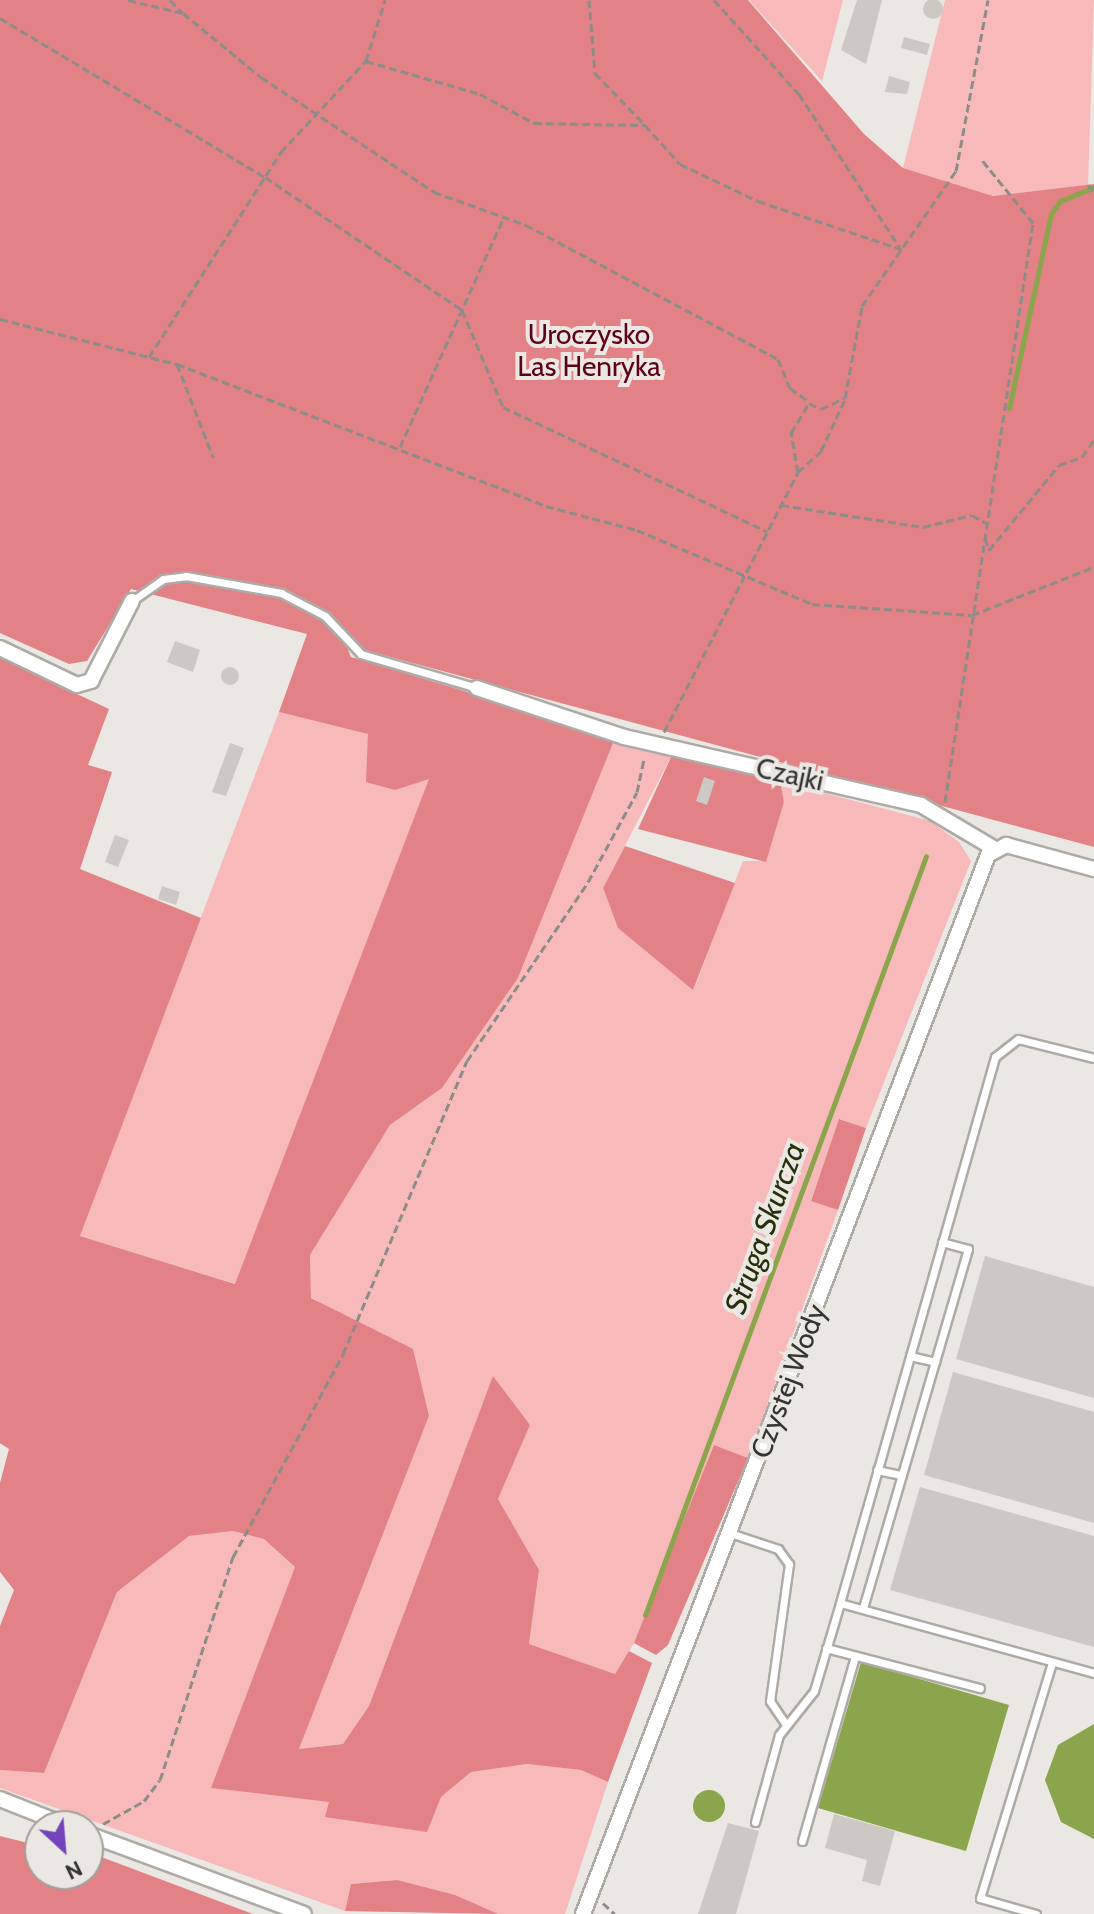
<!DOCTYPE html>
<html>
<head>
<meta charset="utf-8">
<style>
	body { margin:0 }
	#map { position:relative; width:1094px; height:1914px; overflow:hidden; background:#ebe7e2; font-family:Cabin,sans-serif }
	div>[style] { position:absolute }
	.green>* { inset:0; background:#f7b9ba }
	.forest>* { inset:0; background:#e28186 }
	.water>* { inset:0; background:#8ba54c }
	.round { border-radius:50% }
	.stream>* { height:5px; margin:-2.5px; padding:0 2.5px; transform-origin:2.5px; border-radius:2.5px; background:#8ba54c }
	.building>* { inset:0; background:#cec8c5 }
	.path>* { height:3px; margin-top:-1.5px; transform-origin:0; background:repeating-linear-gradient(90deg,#8f8c88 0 8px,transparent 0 12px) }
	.roads { filter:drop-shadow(2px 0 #aeaaa6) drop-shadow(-2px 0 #aeaaa6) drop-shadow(0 2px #aeaaa6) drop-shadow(0 -2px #aeaaa6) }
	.lane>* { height:7px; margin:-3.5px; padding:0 3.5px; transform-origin:3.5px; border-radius:3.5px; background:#fff }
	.street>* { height:14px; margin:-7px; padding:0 7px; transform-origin:7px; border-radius:7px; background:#fff }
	span { translate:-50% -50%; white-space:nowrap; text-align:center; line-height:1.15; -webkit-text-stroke:8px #ebe7e2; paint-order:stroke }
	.park-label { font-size:28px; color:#5d0217 }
	.street-label { font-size:28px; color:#363432 }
	.water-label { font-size:30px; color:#26300a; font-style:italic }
	.north { position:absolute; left:24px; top:1810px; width:80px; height:80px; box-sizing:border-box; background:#ebe7e2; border:2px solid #a39f9c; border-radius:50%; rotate:154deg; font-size:22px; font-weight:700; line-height:32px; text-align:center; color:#363432 }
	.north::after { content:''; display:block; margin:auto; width:28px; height:36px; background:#7444bc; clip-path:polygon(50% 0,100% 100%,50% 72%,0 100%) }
</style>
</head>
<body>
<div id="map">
	<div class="green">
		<div style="clip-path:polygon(749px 0,843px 0,822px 81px)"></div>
		<div style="clip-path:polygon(945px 0,1094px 0,1088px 185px,993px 196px,903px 168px)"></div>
		<div style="clip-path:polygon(279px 712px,369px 734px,430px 778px,236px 1284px,80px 1236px)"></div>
		<div style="clip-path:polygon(613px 743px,672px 755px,603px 888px,618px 928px,694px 989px,743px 861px,766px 861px,784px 802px,780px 781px,930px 821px,959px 842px,971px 861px,866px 1128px,840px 1119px,811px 1200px,838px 1210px,748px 1458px,714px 1445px,642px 1630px,615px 1674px,529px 1644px,539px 1570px,498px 1499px,530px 1425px,493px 1377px,369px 1706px,343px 1744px,299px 1749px,429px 1416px,351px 1321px,311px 1297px,310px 1255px,390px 1125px,442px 1088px,518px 978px)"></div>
		<div style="clip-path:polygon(233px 1531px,264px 1539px,295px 1567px,212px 1788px,330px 1802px,326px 1817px,441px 1797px,471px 1772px,527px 1764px,581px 1770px,608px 1782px,565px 1914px,498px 1914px,397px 1880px,351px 1884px,345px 1911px,0 1788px,0 1770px,44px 1773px,117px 1592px,189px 1536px)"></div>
	</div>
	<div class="forest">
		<div style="clip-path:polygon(0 0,748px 0,864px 134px,903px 168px,993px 196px,1094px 184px,1094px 847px,346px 645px,351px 657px,571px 723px,613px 743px,518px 978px,442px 1088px,390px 1125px,310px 1255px,311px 1298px,413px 1349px,429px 1416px,299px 1749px,343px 1744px,369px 1706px,493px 1376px,530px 1425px,498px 1499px,539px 1570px,529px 1644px,615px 1674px,629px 1651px,652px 1663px,608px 1782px,581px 1770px,527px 1764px,471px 1772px,441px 1797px,427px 1832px,325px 1817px,329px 1802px,211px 1788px,295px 1567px,264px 1539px,233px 1531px,189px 1536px,117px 1592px,44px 1773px,0 1770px,0 1626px,14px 1590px,0 1572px,0 1483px,9px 1449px,0 1443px,0 658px,109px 709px,88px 765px,112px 772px,80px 869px,201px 918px,80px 1236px,235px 1284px,429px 779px,395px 790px,366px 782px,368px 734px,279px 712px,307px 634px,131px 589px,87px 661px,69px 664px,0 633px)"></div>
		<div style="clip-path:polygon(672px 755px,780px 781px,784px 802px,766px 862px,638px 829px)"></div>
		<div style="clip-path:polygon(625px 846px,735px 883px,693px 990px,618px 928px,603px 888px)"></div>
		<div style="clip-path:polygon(839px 1119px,866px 1128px,838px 1210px,811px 1201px)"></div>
		<div style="clip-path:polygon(714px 1445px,748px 1458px,668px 1645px,656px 1655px,634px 1643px)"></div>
		<div style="clip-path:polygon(0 1836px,40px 1846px,40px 1874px,88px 1874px,88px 1852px,253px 1914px,0 1914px)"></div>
		<div style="clip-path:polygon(397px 1880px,455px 1895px,498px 1914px,345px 1911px,351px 1884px)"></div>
	</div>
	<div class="water">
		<div style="clip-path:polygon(861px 1662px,1009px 1705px,966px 1851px,818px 1808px)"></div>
		<div style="clip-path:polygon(1094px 1724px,1094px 1839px,1061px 1822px,1045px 1780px,1058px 1745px)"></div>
		<div class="round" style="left:693px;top:1790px;width:32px;height:32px"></div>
	</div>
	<div class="stream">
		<div style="left:1009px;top:408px;width:198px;rotate:-77.8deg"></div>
		<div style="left:1051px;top:214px;width:16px;rotate:-55deg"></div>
		<div style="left:1060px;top:201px;width:37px;rotate:-22deg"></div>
		<div style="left:645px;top:1615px;width:809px;rotate:-69.68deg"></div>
	</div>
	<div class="building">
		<div class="round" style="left:923px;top:-1px;width:20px;height:20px"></div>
		<div style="clip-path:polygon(857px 0,882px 0,866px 64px,841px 50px)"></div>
		<div style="clip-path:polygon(904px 37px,930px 44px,927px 55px,901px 48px)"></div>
		<div style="clip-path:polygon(889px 76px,910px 82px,907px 94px,885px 92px)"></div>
		<div style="clip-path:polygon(175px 641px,200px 650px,193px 672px,167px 662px)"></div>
		<div class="round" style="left:221px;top:667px;width:18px;height:18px"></div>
		<div style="clip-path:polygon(230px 743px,244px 748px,226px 796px,212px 792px)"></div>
		<div style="clip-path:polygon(704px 777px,715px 781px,707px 805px,696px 801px)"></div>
		<div style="clip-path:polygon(115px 835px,129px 840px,118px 867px,105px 862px)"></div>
		<div style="clip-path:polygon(162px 886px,180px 892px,176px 905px,158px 899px)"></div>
		<div style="clip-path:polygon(985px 1256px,1094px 1287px,1094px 1398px,956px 1359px)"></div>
		<div style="clip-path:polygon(953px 1372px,1094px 1412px,1094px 1523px,924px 1475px)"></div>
		<div style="clip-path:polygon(920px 1487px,1094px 1536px,1094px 1647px,890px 1590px)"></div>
		<div style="clip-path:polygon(834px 1814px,895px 1831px,880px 1886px,862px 1881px,867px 1860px,825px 1848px)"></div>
		<div style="clip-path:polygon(728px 1823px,759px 1831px,736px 1914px,698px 1914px)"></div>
	</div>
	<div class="path">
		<div style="left:128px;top:0;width:57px;rotate:13.3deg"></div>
		<div style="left:183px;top:13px;width:101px;rotate:39.4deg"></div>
		<div style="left:261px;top:77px;width:208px;rotate:33.6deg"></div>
		<div style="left:434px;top:192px;width:98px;rotate:19.7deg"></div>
		<div style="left:526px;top:225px;width:285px;rotate:28deg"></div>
		<div style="left:778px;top:359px;width:31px;rotate:68deg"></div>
		<div style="left:790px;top:388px;width:22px;rotate:36deg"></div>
		<div style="left:170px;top:0;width:18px;rotate:45deg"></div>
		<div style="left:589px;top:0;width:73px;rotate:85.3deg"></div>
		<div style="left:595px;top:73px;width:71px;rotate:46.1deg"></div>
		<div style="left:714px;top:0;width:127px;rotate:47.9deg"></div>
		<div style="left:799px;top:94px;width:186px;rotate:56.7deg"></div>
		<div style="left:0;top:18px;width:309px;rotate:31deg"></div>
		<div style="left:265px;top:177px;width:238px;rotate:34deg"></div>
		<div style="left:462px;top:310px;width:105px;rotate:67.1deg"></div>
		<div style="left:503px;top:407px;width:292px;rotate:25.2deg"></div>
		<div style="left:366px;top:61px;width:64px;rotate:-72.7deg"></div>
		<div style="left:1088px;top:185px;width:9px;rotate:49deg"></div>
		<div style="left:0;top:319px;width:183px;rotate:14.3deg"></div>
		<div style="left:177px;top:364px;width:100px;rotate:68.8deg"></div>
		<div style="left:149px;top:357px;width:244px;rotate:-57.2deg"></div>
		<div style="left:281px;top:152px;width:125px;rotate:-47deg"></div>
		<div style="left:366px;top:61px;width:119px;rotate:16.1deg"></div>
		<div style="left:480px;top:94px;width:61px;rotate:28.2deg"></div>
		<div style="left:534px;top:123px;width:111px;rotate:1deg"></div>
		<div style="left:645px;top:125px;width:52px;rotate:48.1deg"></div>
		<div style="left:680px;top:164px;width:86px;rotate:25.4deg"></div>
		<div style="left:758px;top:201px;width:151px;rotate:18.6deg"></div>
		<div style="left:177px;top:364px;width:395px;rotate:21deg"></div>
		<div style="left:546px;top:506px;width:94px;rotate:14.8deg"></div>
		<div style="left:637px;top:530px;width:190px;rotate:22.9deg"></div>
		<div style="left:812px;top:604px;width:160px;rotate:3.9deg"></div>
		<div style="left:972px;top:615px;width:131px;rotate:-21.5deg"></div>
		<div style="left:400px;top:447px;width:252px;rotate:-65.7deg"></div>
		<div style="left:798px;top:472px;width:31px;rotate:-42deg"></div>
		<div style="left:821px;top:451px;width:57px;rotate:-65.2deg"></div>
		<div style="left:781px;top:505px;width:144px;rotate:8.8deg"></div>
		<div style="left:923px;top:527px;width:50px;rotate:-13.8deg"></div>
		<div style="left:972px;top:515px;width:16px;rotate:30deg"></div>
		<div style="left:985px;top:538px;width:13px;rotate:72deg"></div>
		<div style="left:989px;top:550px;width:110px;rotate:-50.5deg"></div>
		<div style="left:1059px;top:465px;width:24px;rotate:-19deg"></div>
		<div style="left:1082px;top:457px;width:21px;rotate:-55deg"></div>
		<div style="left:664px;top:732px;width:292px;rotate:-62.7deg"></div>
		<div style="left:798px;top:472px;width:40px;rotate:-100deg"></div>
		<div style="left:791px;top:433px;width:35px;rotate:-59deg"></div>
		<div style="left:809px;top:403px;width:13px;rotate:27deg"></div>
		<div style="left:821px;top:409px;width:26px;rotate:-25deg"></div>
		<div style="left:845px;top:398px;width:94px;rotate:-79.5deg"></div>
		<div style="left:862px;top:306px;width:165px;rotate:-55.2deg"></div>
		<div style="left:956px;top:171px;width:174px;rotate:-79.4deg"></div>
		<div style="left:945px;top:802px;width:586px;rotate:-81.36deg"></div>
		<div style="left:1033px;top:223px;width:81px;rotate:-129deg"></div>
		<div style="left:103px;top:1824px;width:47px;rotate:-29.3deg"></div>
		<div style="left:144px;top:1801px;width:26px;rotate:-53deg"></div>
		<div style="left:160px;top:1780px;width:235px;rotate:-71.9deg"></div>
		<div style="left:233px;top:1557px;width:231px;rotate:-61.5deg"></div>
		<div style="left:343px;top:1354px;width:318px;rotate:-67.1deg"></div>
		<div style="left:467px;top:1061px;width:216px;rotate:-55.9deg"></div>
		<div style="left:588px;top:882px;width:102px;rotate:-61.4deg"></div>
		<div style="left:637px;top:792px;width:35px;rotate:-78deg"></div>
		<div style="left:603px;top:1903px;width:16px;rotate:43deg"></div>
	</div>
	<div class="roads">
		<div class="lane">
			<div style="left:132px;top:601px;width:38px;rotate:-35deg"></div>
			<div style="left:163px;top:579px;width:23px;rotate:-7deg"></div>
			<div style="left:186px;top:576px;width:97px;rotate:10.1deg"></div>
			<div style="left:281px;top:593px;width:50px;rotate:27.6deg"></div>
			<div style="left:325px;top:616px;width:52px;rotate:46.5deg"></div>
			<div style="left:361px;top:654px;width:121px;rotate:16.3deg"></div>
			<div style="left:1094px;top:1058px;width:78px;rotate:-166deg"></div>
			<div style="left:1018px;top:1039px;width:29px;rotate:142deg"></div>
			<div style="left:995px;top:1057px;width:568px;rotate:105.85deg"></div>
			<div style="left:840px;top:1603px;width:263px;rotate:15.4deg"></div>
			<div style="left:910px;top:1356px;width:26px;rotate:13deg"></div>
			<div style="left:877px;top:1470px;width:25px;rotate:12deg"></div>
			<div style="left:730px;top:1533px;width:51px;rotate:18.4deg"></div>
			<div style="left:778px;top:1549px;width:19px;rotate:54deg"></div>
			<div style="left:789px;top:1564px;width:138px;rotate:97.9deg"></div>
			<div style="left:770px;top:1701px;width:27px;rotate:56deg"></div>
			<div style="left:863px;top:1608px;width:374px;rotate:-73.7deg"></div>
			<div style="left:968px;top:1249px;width:27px;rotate:-165deg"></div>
			<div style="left:826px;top:1648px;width:159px;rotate:14.6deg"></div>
			<div style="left:755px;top:1822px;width:90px;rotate:-74.6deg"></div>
			<div style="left:779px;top:1735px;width:56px;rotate:-51.5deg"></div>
			<div style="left:814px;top:1691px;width:92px;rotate:-73.5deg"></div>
			<div style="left:802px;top:1841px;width:192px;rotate:-74deg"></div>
			<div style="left:1036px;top:1914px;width:58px;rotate:-164.1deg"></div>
			<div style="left:980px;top:1898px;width:246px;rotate:-73deg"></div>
		</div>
		<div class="street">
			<div style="left:0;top:648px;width:85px;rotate:25.7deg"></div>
			<div style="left:77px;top:685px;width:15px;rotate:-16deg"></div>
			<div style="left:91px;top:681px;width:90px;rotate:-62.9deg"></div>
			<div style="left:477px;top:688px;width:155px;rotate:18.4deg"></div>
			<div style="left:624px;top:737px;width:305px;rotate:12.9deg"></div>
			<div style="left:921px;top:805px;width:86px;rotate:30.7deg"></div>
			<div style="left:0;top:1799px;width:73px;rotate:21.7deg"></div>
			<div style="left:88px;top:1834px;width:230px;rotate:20.3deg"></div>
			<div style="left:583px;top:1914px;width:1134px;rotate:-69.07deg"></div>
			<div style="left:988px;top:855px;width:21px;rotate:-29deg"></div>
			<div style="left:1006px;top:845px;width:91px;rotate:15.3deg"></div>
		</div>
	</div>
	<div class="park-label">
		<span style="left:589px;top:350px">Uroczysko<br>Las Henryka</span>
	</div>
	<div class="street-label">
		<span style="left:790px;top:774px;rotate:12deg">Czajki</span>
		<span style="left:788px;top:1381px;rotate:-69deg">Czystej Wody</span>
	</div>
	<div class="water-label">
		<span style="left:765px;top:1228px;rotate:-70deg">Struga Skurcza</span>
	</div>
	<div class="north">N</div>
</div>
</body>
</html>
